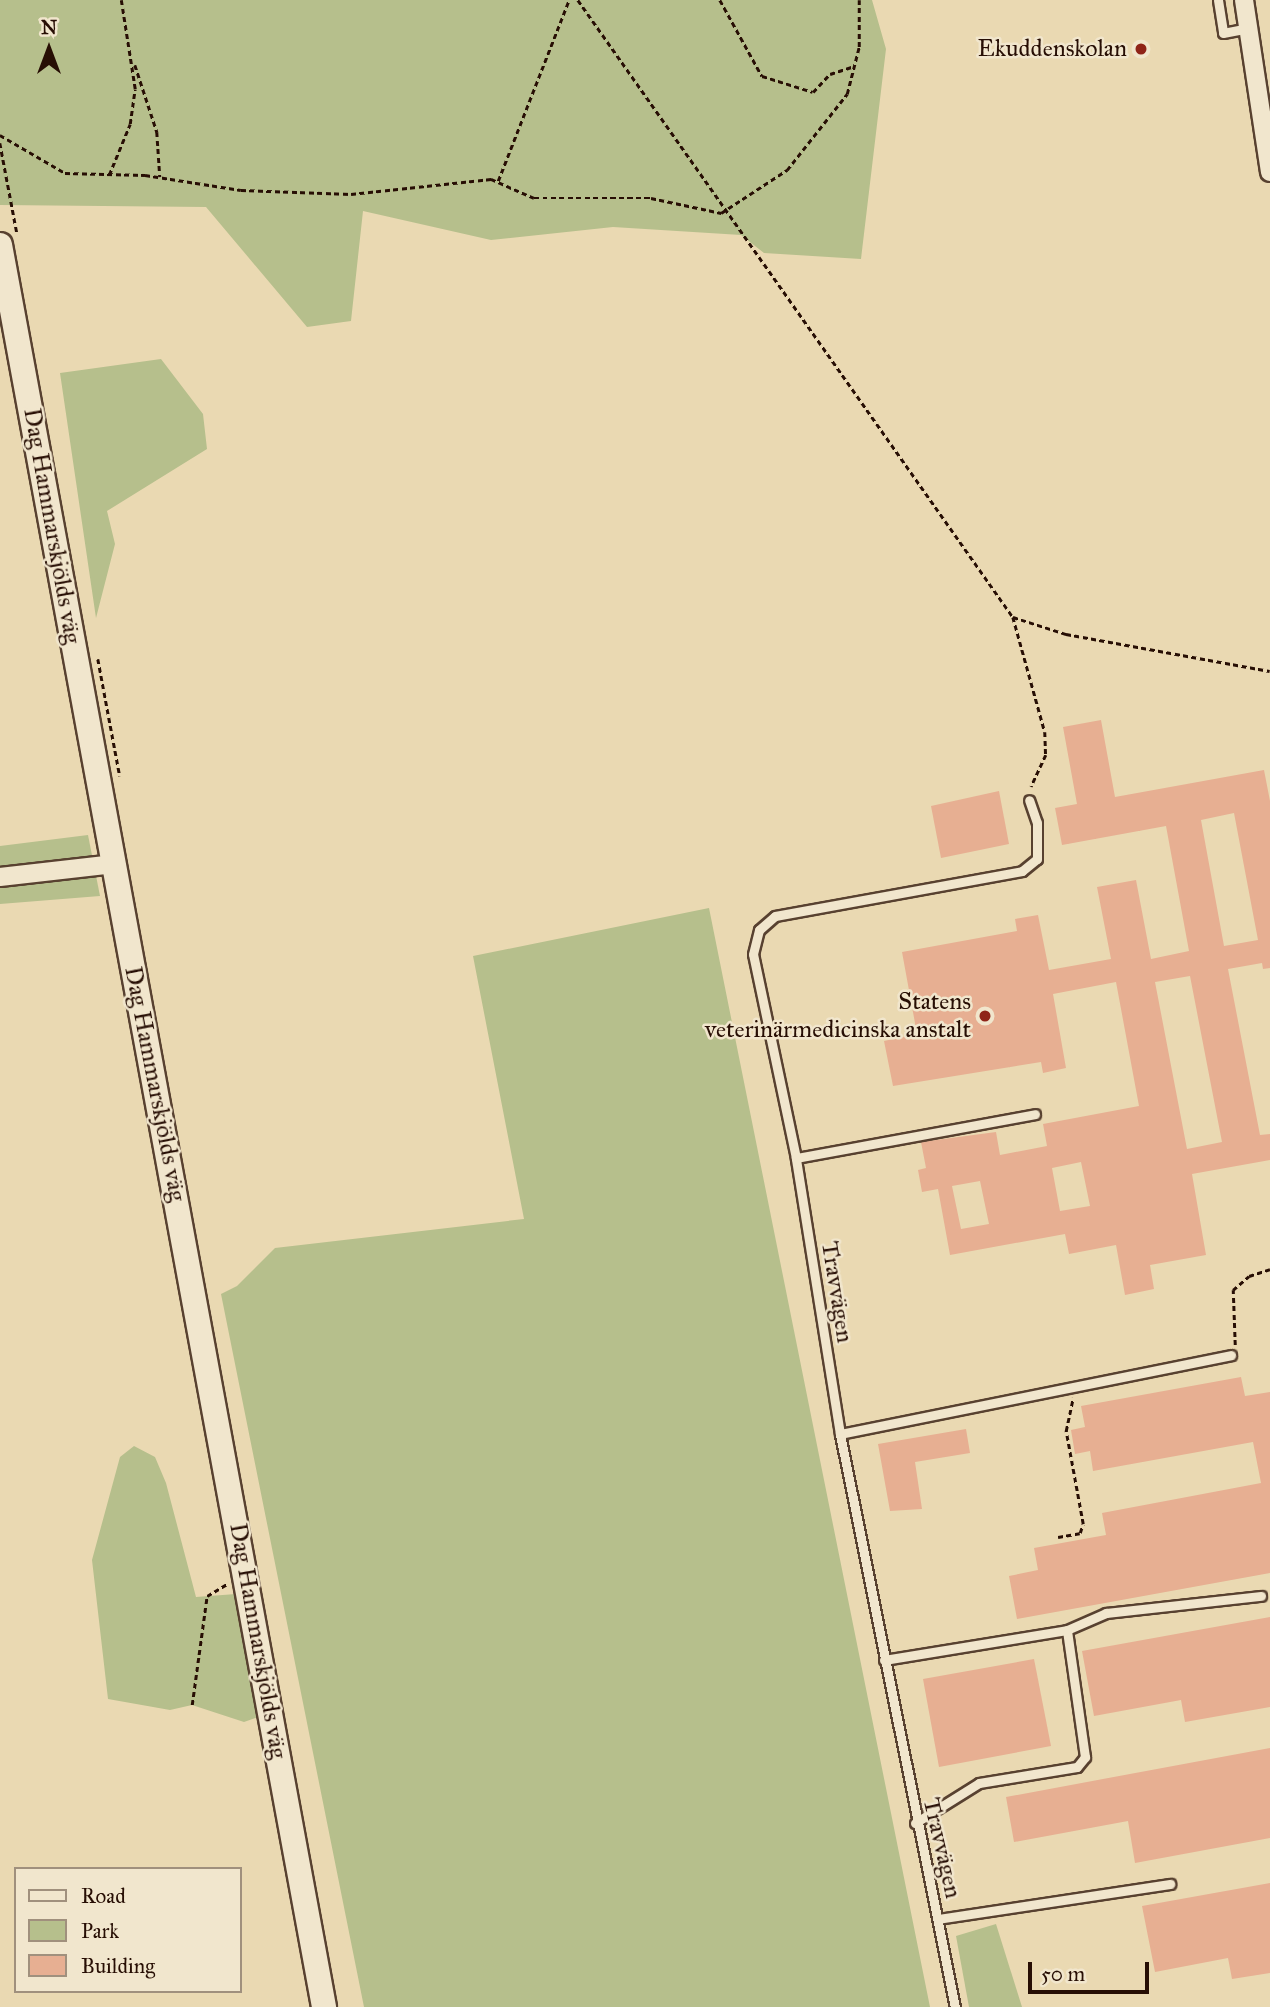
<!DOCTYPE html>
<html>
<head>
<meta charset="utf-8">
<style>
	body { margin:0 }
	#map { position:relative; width:1270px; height:2007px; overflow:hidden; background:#ead9b2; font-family:"IM FELL Great Primer",serif }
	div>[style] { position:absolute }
	.green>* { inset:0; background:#b6bf8c }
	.building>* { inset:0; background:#e7af92 }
	.path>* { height:2.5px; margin-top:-1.25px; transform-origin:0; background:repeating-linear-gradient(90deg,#270e04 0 5px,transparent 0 8.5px) }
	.roads { filter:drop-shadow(2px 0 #584130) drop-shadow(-2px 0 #584130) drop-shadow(0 2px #584130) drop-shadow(0 -2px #584130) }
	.lane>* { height:9px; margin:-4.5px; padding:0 4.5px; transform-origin:4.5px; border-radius:4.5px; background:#f1e6cd }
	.street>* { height:18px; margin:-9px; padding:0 9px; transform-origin:9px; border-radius:9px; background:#f1e6cd }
	.secondary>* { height:24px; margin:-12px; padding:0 12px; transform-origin:12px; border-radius:12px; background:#f1e6cd }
	.dots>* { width:19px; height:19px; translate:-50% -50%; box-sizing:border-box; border:4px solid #f1e6cd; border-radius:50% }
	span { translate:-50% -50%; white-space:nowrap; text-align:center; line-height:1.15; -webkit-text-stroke:5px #f1e6cd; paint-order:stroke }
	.poi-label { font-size:24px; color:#270e04 }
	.right { translate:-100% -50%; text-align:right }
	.street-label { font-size:24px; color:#270e04 }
	.legend { position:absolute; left:14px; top:1867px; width:228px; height:126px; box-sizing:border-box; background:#f1e6cd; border:2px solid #a0907d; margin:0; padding:9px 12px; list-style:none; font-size:21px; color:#270e04 }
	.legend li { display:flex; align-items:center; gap:14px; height:35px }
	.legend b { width:35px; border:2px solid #a0907d }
	.north { position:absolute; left:14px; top:14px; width:70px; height:70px; -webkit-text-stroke:5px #f1e6cd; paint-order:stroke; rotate:0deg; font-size:19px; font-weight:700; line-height:28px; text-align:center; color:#270e04 }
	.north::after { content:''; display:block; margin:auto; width:24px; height:32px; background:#270e04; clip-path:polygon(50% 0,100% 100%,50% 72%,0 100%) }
	.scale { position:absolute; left:1028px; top:1962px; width:121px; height:32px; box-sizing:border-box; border:4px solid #270e04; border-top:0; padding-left:9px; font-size:21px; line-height:24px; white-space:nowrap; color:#270e04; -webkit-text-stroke:5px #f1e6cd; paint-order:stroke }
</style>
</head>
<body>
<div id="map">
	<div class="green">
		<div style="clip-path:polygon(0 0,872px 0,886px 49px,861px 259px,764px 253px,741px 235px,613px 227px,491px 240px,363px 211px,351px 321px,307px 327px,206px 207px,0 205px)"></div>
		<div style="clip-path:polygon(161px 359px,203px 414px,207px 449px,107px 511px,115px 544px,96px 618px,60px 373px)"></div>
		<div style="clip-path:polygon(88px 835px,100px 896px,0 904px,0 846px)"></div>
		<div style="clip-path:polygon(709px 908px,930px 2007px,364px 2007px,221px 1294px,237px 1286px,275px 1248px,524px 1219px,473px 956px)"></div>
		<div style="clip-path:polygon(134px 1446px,155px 1457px,166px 1483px,196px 1597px,236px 1594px,258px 1717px,244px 1722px,192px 1705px,170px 1710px,108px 1699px,92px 1560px,120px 1457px)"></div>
		<div style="clip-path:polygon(996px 1924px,1022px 2007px,969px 2007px,956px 1936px)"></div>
	</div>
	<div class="building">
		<div style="clip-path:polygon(evenodd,1101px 720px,1115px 797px,1264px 770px,1270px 801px,1270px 968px,1263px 969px,1262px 963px,1228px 969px,1260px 1135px,1270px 1134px,1270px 1160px,1192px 1174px,1206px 1255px,1150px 1265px,1154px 1289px,1125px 1295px,1116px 1245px,1069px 1254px,1065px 1234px,950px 1255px,938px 1189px,922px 1192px,918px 1170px,926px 1168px,921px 1142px,996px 1132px,1000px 1155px,1047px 1146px,1043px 1124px,1139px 1106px,1116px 982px,1053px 994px,1066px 1068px,1043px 1073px,1041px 1062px,893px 1086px,884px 1041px,917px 1034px,902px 952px,1017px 931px,1015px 919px,1038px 915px,1049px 970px,1111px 959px,1097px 887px,1136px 880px,1151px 959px,1189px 951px,1166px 826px,1062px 845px,1055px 808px,1077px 804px,1063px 727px,1101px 720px,1234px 813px,1258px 940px,1224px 946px,1201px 820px,1234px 813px,1101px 720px,1190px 976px,1222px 1142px,1187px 1149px,1155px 982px,1190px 976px,1101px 720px,1081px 1162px,1090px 1206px,1060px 1211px,1052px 1168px,1081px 1162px,1101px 720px,980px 1181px,989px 1224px,961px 1229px,952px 1186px,980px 1181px)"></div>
		<div style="clip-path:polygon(999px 791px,1009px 844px,941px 858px,931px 806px)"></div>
		<div style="clip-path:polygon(1241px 1377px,1245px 1396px,1270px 1392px,1270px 1573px,1017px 1619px,1009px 1576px,1038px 1570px,1034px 1548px,1106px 1535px,1102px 1513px,1261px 1483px,1253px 1442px,1093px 1471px,1090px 1451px,1075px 1454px,1071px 1430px,1085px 1427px,1081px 1406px)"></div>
		<div style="clip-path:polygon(966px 1429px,970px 1453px,915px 1462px,922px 1509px,890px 1511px,878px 1444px)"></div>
		<div style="clip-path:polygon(1270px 1617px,1270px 1707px,1185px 1722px,1181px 1700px,1094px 1716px,1082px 1651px)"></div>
		<div style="clip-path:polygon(1034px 1659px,1051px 1746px,939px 1767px,923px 1679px)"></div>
		<div style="clip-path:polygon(1270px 1748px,1270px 1838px,1135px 1863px,1128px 1821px,1014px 1842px,1006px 1797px)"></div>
		<div style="clip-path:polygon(1270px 1883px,1270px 1973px,1232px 1979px,1228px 1958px,1155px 1972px,1142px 1906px)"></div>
	</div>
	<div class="path">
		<div style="left:578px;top:0;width:755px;rotate:54.82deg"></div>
		<div style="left:1013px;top:617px;width:56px;rotate:17.8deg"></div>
		<div style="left:1066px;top:634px;width:207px;rotate:10.3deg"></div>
		<div style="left:720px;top:0;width:87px;rotate:61.1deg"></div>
		<div style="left:762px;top:76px;width:53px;rotate:17.4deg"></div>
		<div style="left:813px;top:92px;width:25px;rotate:-47deg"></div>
		<div style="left:830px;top:74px;width:25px;rotate:-18deg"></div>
		<div style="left:135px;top:65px;width:71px;rotate:71.8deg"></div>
		<div style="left:157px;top:132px;width:45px;rotate:86.2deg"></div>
		<div style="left:0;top:135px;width:75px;rotate:30.3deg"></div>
		<div style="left:65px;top:173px;width:80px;rotate:1.4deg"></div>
		<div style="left:145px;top:175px;width:97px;rotate:8.9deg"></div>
		<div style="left:241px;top:190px;width:110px;rotate:2.1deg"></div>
		<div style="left:351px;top:194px;width:141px;rotate:-6.1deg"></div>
		<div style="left:491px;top:179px;width:47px;rotate:23.8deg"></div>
		<div style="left:534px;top:198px;width:117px"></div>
		<div style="left:651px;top:198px;width:72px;rotate:12.1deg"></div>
		<div style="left:721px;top:213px;width:79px;rotate:-33.1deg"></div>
		<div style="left:787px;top:170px;width:97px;rotate:-51.7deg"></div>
		<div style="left:847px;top:94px;width:49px;rotate:-75.7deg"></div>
		<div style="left:859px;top:47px;width:47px;rotate:-90deg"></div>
		<div style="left:0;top:143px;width:92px;rotate:79.3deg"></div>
		<div style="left:109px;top:175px;width:55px;rotate:-67.6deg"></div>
		<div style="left:130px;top:124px;width:35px;rotate:-82deg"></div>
		<div style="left:135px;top:89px;width:90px;rotate:-98.9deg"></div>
		<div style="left:498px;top:181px;width:194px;rotate:-68.6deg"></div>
		<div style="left:1013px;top:617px;width:119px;rotate:74.5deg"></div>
		<div style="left:1045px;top:732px;width:23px;rotate:88deg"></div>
		<div style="left:1046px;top:755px;width:35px;rotate:115deg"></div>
		<div style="left:98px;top:659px;width:119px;rotate:79.4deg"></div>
		<div style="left:1235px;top:1345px;width:55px;rotate:-92.1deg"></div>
		<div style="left:1233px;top:1290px;width:21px;rotate:-41deg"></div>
		<div style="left:1249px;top:1276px;width:22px;rotate:-18deg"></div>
		<div style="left:1058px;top:1537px;width:22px;rotate:-10deg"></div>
		<div style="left:1080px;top:1533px;width:9px;rotate:-72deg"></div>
		<div style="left:1083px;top:1524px;width:95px;rotate:-100.4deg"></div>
		<div style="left:1066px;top:1431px;width:34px;rotate:-78deg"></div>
		<div style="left:192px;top:1705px;width:110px;rotate:-82.2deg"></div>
		<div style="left:207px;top:1596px;width:23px;rotate:-31deg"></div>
	</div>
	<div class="roads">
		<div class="lane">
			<div style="left:1218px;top:0;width:33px;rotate:81deg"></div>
			<div style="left:1223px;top:33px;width:25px;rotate:-11deg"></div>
			<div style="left:796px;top:1158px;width:243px;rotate:-10.4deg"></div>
			<div style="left:840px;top:1434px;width:399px;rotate:-11.4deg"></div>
			<div style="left:884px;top:1660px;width:185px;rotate:-9.3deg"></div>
			<div style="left:1067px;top:1630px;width:43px;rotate:-23.6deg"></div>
			<div style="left:1106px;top:1613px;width:156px;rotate:-6.3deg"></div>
			<div style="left:915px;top:1823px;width:75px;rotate:-32deg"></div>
			<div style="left:979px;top:1783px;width:99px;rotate:-9.3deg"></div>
			<div style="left:1077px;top:1767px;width:13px;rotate:-51deg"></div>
			<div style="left:1085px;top:1757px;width:128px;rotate:-98.1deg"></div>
			<div style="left:938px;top:1919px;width:235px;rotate:-8.6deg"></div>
			<div style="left:955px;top:2007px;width:584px;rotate:-101.35deg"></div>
			<div style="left:840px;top:1434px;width:279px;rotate:-99.1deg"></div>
			<div style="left:796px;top:1158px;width:208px;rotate:-101.9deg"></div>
			<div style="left:753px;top:954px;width:25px;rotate:-76deg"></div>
			<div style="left:759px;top:930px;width:21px;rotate:-41deg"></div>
			<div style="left:775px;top:916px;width:251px;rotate:-10.3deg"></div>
			<div style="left:1022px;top:871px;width:19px;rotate:-39deg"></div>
			<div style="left:1037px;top:859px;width:36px;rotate:-90deg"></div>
			<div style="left:1037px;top:823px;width:24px;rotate:-109deg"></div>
		</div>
		<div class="street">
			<div style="left:1244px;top:0;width:174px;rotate:81.4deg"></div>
			<div style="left:0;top:877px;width:115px;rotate:-6.5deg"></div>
		</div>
		<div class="secondary">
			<div style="left:0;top:245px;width:1792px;rotate:79.58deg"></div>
		</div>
	</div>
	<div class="dots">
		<div style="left:1141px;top:49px;background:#8f2418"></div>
		<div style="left:985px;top:1016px;background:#8f2418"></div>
	</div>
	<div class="poi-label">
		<span class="right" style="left:1127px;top:49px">Ekuddenskolan</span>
		<span class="right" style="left:971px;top:1016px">Statens<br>veterinärmedicinska anstalt</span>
	</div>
	<div class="street-label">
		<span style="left:52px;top:526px;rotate:80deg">Dag Hammarskjölds väg</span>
		<span style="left:155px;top:1084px;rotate:79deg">Dag Hammarskjölds väg</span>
		<span style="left:837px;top:1292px;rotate:81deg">Travvägen</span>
		<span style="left:258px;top:1641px;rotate:80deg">Dag Hammarskjölds väg</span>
		<span style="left:942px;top:1848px;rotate:77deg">Travvägen</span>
	</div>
	<ul class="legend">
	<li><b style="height:9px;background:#f1e6cd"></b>Road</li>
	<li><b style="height:19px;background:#b6bf8c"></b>Park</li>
	<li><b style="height:19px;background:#e7af92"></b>Building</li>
	</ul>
	<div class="north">N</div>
	<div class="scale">50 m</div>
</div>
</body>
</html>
